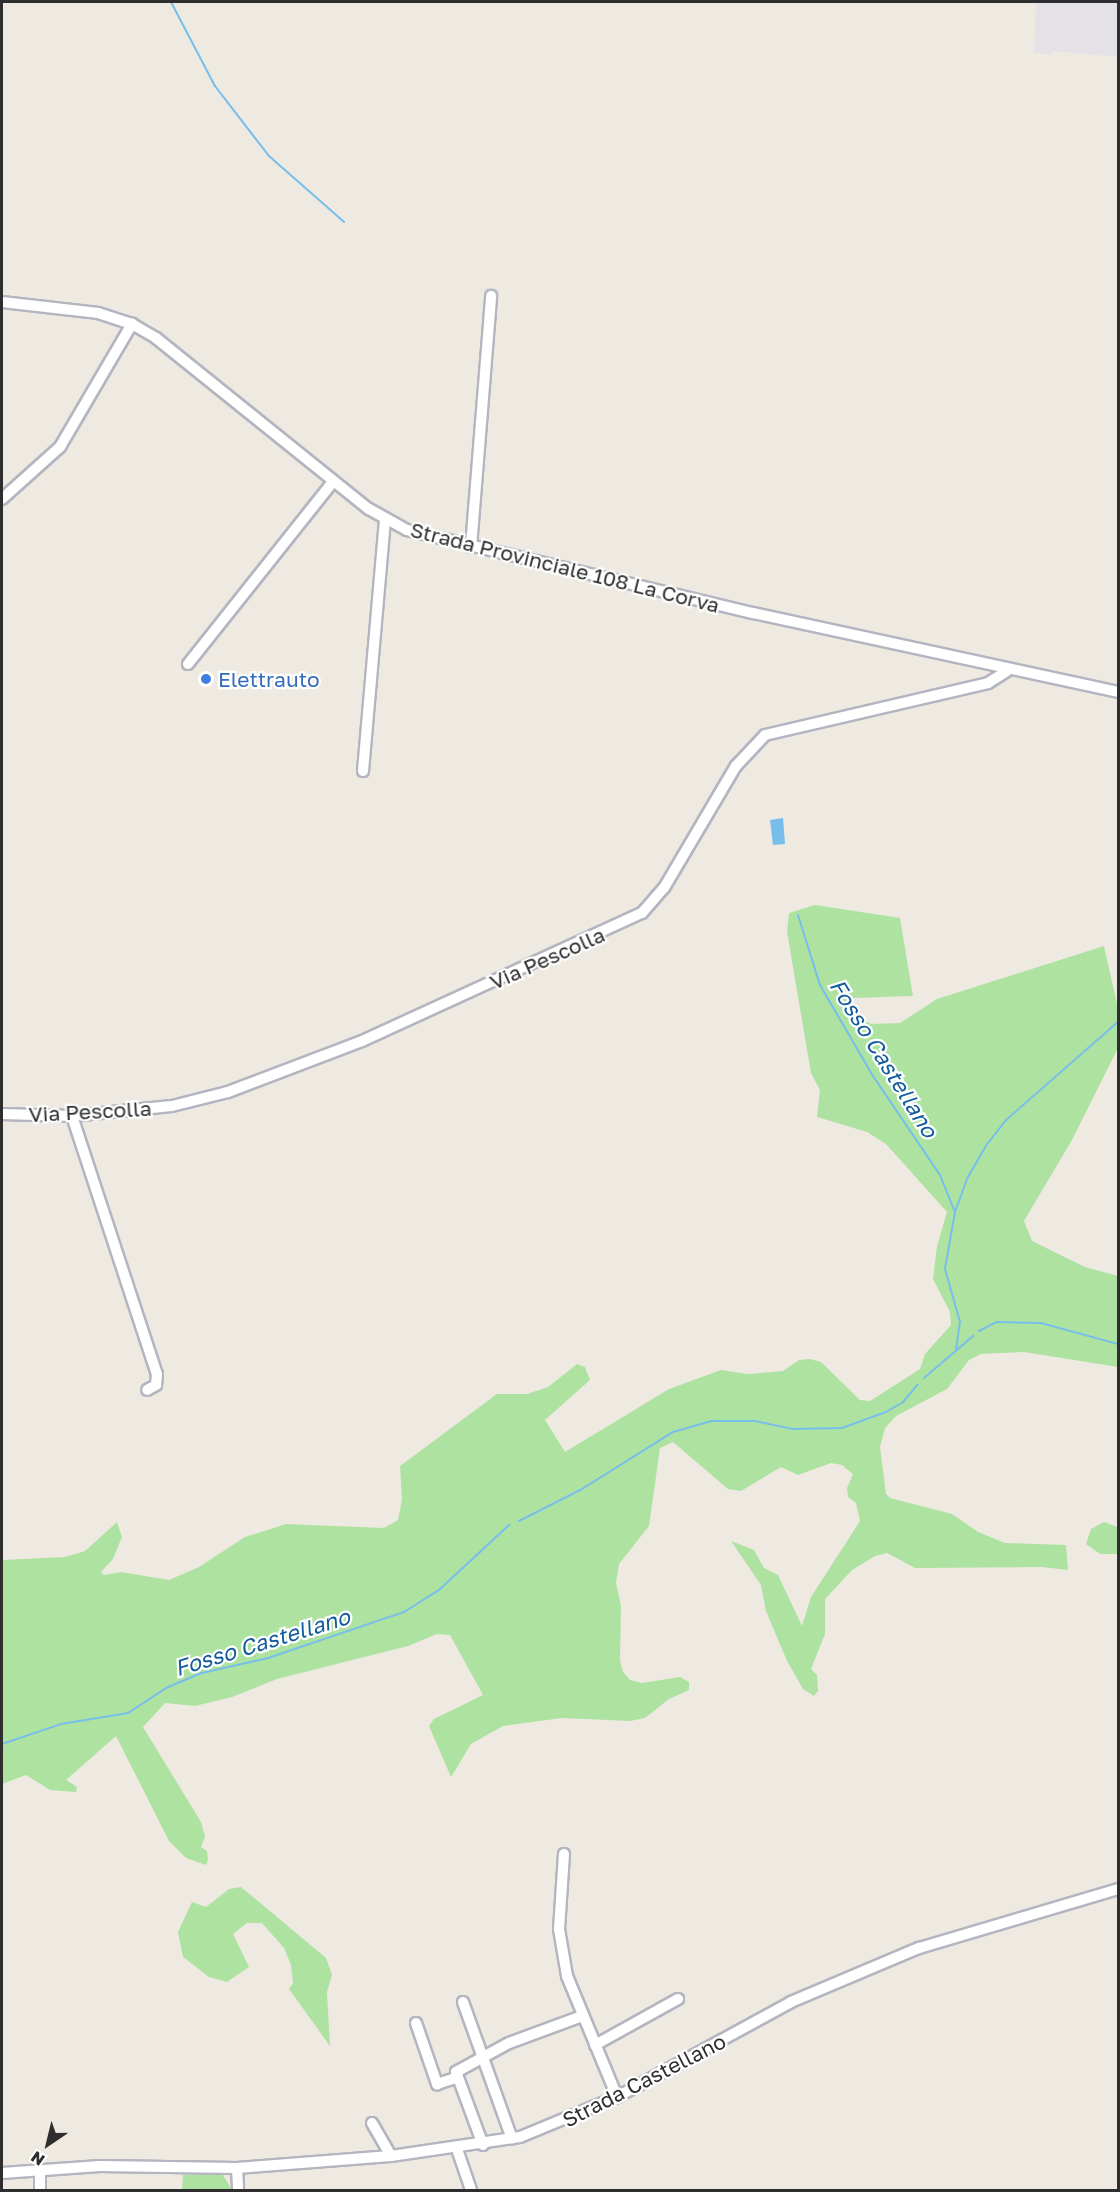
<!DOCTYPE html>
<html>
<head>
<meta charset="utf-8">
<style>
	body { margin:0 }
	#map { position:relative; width:1120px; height:2192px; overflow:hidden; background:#eeeae1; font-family:"Golos Text",sans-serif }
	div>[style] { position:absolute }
	.industrial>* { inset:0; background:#e4e1e7 }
	.green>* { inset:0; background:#aee2a0 }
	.water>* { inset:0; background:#78beec }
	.stream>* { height:2px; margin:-1px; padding:0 1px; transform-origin:1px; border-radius:1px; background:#78beec }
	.roads { filter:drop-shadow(2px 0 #b4b5c0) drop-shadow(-2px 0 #b4b5c0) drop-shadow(0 2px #b4b5c0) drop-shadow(0 -2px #b4b5c0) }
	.minor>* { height:10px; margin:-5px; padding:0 5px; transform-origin:5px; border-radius:5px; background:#fff }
	.dots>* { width:16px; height:16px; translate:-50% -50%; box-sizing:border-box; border:3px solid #fff; border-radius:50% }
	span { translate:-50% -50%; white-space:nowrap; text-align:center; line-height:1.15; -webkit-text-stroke:4.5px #fff; paint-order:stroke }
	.street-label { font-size:21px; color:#2e2e2e }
	.shop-label { font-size:21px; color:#366cbe }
	.left { translate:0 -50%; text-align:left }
	.water-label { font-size:22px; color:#125b9d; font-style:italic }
	.frame { position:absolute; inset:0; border:3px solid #2e2e2e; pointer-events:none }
	.north { position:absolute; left:18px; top:2114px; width:60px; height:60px; -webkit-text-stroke:4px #fff; paint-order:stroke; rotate:215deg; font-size:16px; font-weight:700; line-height:24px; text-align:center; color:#2e2e2e }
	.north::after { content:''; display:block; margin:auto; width:21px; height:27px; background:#2e2e2e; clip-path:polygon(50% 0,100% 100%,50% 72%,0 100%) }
</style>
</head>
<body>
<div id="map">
	<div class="industrial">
		<div style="clip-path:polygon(1036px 2px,1118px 2px,1118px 57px,1053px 51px,1052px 55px,1034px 53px)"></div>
	</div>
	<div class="green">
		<div style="clip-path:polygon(815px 905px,900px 918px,913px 996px,853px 998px,845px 1004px,847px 1011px,871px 1024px,900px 1023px,937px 999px,1104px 946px,1118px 1008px,1118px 1048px,1072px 1140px,1024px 1221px,1032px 1241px,1085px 1267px,1118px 1276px,1118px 1367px,1024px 1352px,981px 1354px,969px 1360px,947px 1389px,896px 1416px,885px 1428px,880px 1447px,886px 1494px,890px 1498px,952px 1514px,978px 1532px,1005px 1543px,1066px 1545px,1068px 1570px,1042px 1567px,915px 1568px,887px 1553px,875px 1556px,852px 1570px,825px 1599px,825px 1634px,811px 1669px,817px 1675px,818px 1691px,814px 1696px,803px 1689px,787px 1661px,766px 1611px,761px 1585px,731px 1541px,754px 1550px,764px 1568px,778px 1575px,802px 1626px,811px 1597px,860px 1521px,856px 1503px,848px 1497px,847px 1488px,853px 1474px,842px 1465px,831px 1463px,798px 1475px,781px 1467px,741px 1491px,728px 1489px,673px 1442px,660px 1448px,649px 1526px,619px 1564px,616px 1583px,621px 1606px,620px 1660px,623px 1672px,630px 1680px,642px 1683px,680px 1677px,689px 1682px,689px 1690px,669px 1699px,645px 1718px,630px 1721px,562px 1718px,503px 1726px,471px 1744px,451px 1777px,429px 1726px,434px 1719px,483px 1695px,450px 1635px,437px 1634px,408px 1646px,277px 1679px,232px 1697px,195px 1706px,165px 1703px,143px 1727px,201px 1822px,205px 1837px,201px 1847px,207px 1851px,208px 1860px,206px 1865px,186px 1858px,169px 1841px,116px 1736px,66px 1780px,77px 1787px,76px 1792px,50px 1790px,26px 1775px,2px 1784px,2px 1560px,65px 1557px,85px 1551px,117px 1522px,122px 1537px,113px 1559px,101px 1572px,104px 1575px,121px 1572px,169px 1580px,199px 1567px,245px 1537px,286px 1524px,384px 1528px,398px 1520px,402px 1499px,400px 1466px,497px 1394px,527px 1394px,548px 1387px,577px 1364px,585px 1367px,590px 1380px,545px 1420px,565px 1452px,669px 1389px,721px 1370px,748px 1374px,783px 1371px,799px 1360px,810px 1359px,821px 1362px,860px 1400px,870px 1401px,920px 1369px,925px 1354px,951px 1325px,950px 1312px,933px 1279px,937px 1246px,947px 1212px,886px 1144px,867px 1132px,817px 1117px,820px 1090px,811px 1073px,787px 932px,789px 913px)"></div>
		<div style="clip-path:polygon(1104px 1522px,1118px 1527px,1118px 1554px,1100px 1554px,1086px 1544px,1091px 1529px)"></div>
		<div style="clip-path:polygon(241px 1887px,326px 1958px,332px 1975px,327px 1992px,330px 2046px,289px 1989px,293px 1983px,291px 1965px,284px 1948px,262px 1923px,247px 1923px,233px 1934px,249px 1967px,227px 1982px,209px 1977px,183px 1957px,178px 1932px,192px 1902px,206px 1907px,229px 1889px)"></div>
		<div style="clip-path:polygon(183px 2175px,223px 2175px,232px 2190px,182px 2190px)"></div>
	</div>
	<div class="water">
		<div style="clip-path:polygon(783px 818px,785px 844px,773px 845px,770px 820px)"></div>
	</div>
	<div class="stream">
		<div style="left:171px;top:2px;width:95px;rotate:62.4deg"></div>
		<div style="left:215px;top:86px;width:88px;rotate:52.4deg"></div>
		<div style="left:269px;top:156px;width:100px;rotate:41.3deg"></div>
		<div style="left:798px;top:915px;width:73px;rotate:72.6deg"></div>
		<div style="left:820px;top:985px;width:105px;rotate:59.8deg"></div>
		<div style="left:873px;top:1076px;width:120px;rotate:55.9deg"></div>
		<div style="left:940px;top:1175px;width:40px;rotate:68deg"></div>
		<div style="left:979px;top:1331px;width:20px;rotate:-27deg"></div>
		<div style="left:997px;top:1322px;width:44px;rotate:1.3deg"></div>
		<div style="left:1041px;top:1323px;width:80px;rotate:15.3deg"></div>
		<div style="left:956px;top:1350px;width:28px;rotate:-82deg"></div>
		<div style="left:960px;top:1322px;width:55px;rotate:-105.8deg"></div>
		<div style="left:945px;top:1269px;width:58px;rotate:-80deg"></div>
		<div style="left:955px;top:1212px;width:37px;rotate:-70deg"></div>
		<div style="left:968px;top:1177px;width:34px;rotate:-60deg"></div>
		<div style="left:985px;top:1147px;width:34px;rotate:-52deg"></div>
		<div style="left:1006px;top:1120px;width:149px;rotate:-41.2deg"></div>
		<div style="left:924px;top:1378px;width:65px;rotate:-40.6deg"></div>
		<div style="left:519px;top:1521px;width:71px;rotate:-26.9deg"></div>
		<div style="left:582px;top:1489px;width:107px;rotate:-32.1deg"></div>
		<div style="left:673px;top:1432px;width:41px;rotate:-15.8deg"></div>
		<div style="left:712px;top:1421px;width:43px"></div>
		<div style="left:755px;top:1421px;width:39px;rotate:12deg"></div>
		<div style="left:793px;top:1429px;width:49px;rotate:-1.2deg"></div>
		<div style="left:842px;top:1428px;width:47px;rotate:-20deg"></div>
		<div style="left:886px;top:1412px;width:20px;rotate:-30deg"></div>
		<div style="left:903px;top:1402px;width:23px;rotate:-50deg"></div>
		<div style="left:2px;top:1744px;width:62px;rotate:-18.7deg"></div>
		<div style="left:61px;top:1724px;width:68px;rotate:-9.3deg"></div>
		<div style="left:128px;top:1713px;width:45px;rotate:-33.3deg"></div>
		<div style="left:166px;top:1688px;width:39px;rotate:-23deg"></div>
		<div style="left:202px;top:1673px;width:68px;rotate:-12.8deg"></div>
		<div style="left:268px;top:1658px;width:144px;rotate:-18.7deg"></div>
		<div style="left:404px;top:1612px;width:41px;rotate:-32.2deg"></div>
		<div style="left:439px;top:1590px;width:96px;rotate:-42.9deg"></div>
	</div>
	<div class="roads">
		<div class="minor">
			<div style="left:2px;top:302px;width:97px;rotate:6.5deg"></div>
			<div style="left:98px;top:313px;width:36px;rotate:18deg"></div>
			<div style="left:132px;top:324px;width:28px;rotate:30deg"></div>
			<div style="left:156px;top:338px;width:273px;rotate:38.8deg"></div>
			<div style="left:369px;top:509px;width:43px;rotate:28.9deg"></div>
			<div style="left:407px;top:530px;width:356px;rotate:13.5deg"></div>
			<div style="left:753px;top:613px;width:373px;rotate:12.2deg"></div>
			<div style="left:2px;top:499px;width:78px;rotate:-41.9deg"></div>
			<div style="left:60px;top:447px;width:143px;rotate:-59.7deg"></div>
			<div style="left:471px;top:547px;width:252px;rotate:-85.4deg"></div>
			<div style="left:188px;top:664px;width:233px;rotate:-51.5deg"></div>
			<div style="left:363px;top:771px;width:253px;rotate:-85deg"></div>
			<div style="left:2px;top:1114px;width:70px;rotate:1.6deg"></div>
			<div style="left:72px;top:1116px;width:100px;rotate:-5.7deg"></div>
			<div style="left:172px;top:1106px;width:58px;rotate:-14deg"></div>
			<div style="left:228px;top:1092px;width:143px;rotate:-20.8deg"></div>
			<div style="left:362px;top:1041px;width:308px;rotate:-24.6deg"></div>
			<div style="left:642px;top:913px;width:33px;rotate:-49deg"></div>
			<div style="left:664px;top:888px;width:142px;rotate:-59.5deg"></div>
			<div style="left:736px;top:766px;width:42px;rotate:-46.9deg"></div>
			<div style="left:765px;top:735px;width:229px;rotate:-13.1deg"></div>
			<div style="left:988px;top:683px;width:22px;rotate:-32deg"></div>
			<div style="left:72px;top:1116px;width:272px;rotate:71.8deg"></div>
			<div style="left:157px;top:1374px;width:11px;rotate:95deg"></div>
			<div style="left:156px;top:1385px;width:10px;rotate:151deg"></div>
			<div style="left:564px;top:1854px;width:75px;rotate:93.8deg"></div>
			<div style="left:559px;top:1929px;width:48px;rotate:80.3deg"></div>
			<div style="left:567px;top:1976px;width:131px;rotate:67.5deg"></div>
			<div style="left:463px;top:2002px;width:145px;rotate:70.3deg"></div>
			<div style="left:416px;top:2023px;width:65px;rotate:71deg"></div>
			<div style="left:437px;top:2084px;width:22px;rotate:-18deg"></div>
			<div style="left:595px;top:2045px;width:95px;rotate:-29deg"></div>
			<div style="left:372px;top:2123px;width:38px;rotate:60deg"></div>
			<div style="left:483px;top:2145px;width:78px;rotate:-110.3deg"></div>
			<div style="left:456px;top:2072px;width:60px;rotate:-28.7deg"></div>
			<div style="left:509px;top:2043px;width:78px;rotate:-20.3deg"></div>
			<div style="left:457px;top:2149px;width:43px;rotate:71.1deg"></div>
			<div style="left:237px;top:2168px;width:22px;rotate:87deg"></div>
			<div style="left:2px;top:2173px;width:98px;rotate:-4.1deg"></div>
			<div style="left:100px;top:2166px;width:137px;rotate:0.8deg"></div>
			<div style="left:237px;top:2168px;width:154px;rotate:-4.5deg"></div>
			<div style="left:391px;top:2156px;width:130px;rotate:-8.4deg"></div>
			<div style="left:520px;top:2137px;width:105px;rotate:-22.4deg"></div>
			<div style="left:617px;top:2097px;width:198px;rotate:-28.6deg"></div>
			<div style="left:791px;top:2002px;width:139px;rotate:-22.9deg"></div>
			<div style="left:919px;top:1948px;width:208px;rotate:-16.5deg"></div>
			<div style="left:40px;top:2190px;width:19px;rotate:-90deg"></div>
		</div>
	</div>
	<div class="dots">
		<div style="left:206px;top:679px;background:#3f7fe0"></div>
	</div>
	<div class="street-label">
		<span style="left:565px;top:567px;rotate:14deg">Strada Provinciale 108 La Corva</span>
		<span style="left:547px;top:958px;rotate:-24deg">Via Pescolla</span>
		<span style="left:90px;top:1111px;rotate:-3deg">Via Pescolla</span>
		<span style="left:644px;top:2080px;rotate:-27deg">Strada Castellano</span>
	</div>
	<div class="shop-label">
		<span class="left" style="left:218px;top:679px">Elettrauto</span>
	</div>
	<div class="water-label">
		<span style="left:884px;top:1058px;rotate:58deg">Fosso Castellano</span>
		<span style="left:262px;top:1642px;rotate:-17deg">Fosso Castellano</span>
	</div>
	<div class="frame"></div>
	<div class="north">N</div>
</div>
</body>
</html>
